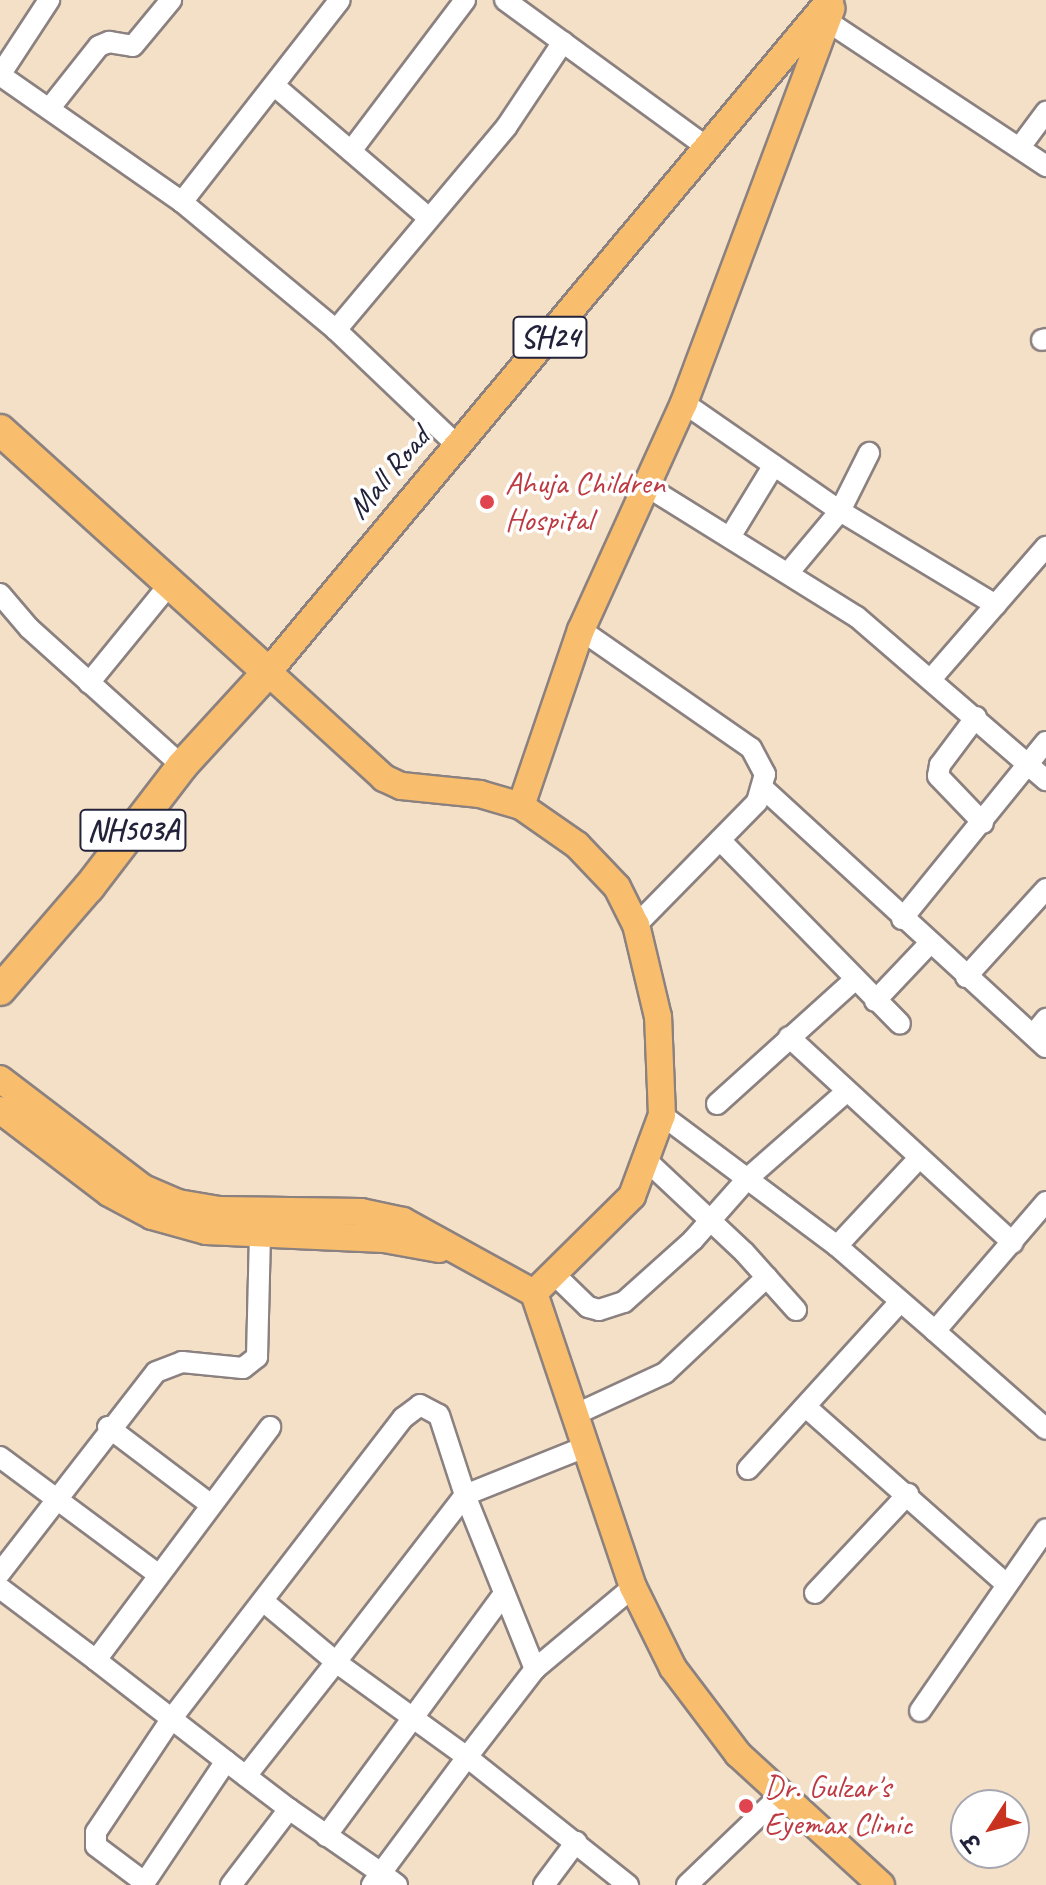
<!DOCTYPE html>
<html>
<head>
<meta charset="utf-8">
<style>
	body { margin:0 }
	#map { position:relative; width:1046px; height:1885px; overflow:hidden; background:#f4e0c6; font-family:Caveat,"Playpen Sans Deva",sans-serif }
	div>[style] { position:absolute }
	.roads { filter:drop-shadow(2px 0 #8b8180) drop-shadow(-2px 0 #8b8180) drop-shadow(0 2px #8b8180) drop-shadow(0 -2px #8b8180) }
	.minor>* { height:20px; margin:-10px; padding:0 10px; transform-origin:10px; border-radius:10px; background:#fff }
	.major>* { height:26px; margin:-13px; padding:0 13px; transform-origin:13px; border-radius:13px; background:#f9be6d }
	.highway>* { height:30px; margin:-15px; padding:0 15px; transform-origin:15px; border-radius:15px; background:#f9be6d }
	.dots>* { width:22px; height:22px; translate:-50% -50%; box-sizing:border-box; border:4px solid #fff; border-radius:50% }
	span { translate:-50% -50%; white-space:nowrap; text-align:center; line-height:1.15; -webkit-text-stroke:7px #fff; paint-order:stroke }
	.shield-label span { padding:2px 6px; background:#fff; border:2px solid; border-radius:6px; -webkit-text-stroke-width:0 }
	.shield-label { font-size:30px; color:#22223b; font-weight:700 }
	.street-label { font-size:32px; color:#22223b }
	.health-label { font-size:32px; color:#be3a42 }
	.left { translate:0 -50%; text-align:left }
	.north { position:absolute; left:950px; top:1789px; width:80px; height:80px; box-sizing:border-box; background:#fff; border:2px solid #a7a7b1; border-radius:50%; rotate:234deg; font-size:22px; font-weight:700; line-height:32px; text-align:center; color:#22223b }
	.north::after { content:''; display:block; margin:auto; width:28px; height:36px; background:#c8321e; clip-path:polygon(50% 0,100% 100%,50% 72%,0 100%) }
</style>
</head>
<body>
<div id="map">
	<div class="roads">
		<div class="minor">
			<div style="left:505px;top:0;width:251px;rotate:36.1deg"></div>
			<div style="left:827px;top:21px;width:263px;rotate:33.5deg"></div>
			<div style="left:0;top:75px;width:222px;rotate:34.9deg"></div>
			<div style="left:182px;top:202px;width:200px;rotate:39.7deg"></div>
			<div style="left:336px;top:330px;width:168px;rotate:43.6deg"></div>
			<div style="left:0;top:75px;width:90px;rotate:-56.8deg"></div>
			<div style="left:276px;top:87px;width:201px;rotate:40.6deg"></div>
			<div style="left:49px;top:109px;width:80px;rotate:-51.6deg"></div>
			<div style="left:99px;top:46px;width:11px;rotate:-22deg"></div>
			<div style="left:109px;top:42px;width:24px;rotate:9deg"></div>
			<div style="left:133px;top:46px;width:60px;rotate:-50.4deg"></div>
			<div style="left:1020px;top:147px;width:44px;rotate:-53.4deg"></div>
			<div style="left:351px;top:151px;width:189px;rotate:-52.9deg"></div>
			<div style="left:182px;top:202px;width:256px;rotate:-52deg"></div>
			<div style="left:336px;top:330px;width:266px;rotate:-50deg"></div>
			<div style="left:507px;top:126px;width:101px;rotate:-56.3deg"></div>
			<div style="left:1042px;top:340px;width:4px;rotate:-14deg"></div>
			<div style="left:684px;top:403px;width:190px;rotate:34.7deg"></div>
			<div style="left:840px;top:511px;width:182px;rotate:31.1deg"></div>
			<div style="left:648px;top:487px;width:246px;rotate:31.9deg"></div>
			<div style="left:857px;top:617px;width:250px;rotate:40.8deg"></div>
			<div style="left:730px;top:537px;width:84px;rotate:-58.6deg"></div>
			<div style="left:789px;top:572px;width:80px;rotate:-50.1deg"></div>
			<div style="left:840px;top:511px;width:65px;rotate:-63.4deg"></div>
			<div style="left:0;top:594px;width:45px;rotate:49.5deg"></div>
			<div style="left:29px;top:628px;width:206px;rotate:42deg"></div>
			<div style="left:581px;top:630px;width:207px;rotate:34.8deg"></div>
			<div style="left:751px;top:748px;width:30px;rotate:62deg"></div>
			<div style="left:765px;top:774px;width:29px;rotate:106deg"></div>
			<div style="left:757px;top:802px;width:173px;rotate:134.5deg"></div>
			<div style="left:932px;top:678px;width:174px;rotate:-49deg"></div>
			<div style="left:89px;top:683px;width:125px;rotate:-50.8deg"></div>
			<div style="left:976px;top:717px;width:60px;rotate:126.9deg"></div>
			<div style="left:940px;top:765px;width:11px;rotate:100deg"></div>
			<div style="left:938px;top:776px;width:65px;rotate:46.2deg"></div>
			<div style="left:764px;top:789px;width:382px;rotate:42.5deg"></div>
			<div style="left:720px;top:840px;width:257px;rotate:45.6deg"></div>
			<div style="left:902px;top:919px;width:228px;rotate:-50.9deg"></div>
			<div style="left:966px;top:977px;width:119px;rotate:-47.7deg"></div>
			<div style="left:875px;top:1001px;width:79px;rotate:-46.5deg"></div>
			<div style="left:1033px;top:1035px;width:21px;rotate:-51deg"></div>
			<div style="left:789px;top:1037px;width:304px;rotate:42.6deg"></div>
			<div style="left:717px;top:1104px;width:183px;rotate:-42.1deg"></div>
			<div style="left:662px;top:1115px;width:219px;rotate:36.8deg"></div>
			<div style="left:837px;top:1246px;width:130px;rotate:40.9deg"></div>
			<div style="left:646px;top:1160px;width:134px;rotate:43.2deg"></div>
			<div style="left:744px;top:1252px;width:78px;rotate:48.1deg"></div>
			<div style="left:1046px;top:1202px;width:170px;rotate:130.7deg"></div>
			<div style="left:935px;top:1331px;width:148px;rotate:41.4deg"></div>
			<div style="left:837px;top:1246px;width:120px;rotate:-47deg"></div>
			<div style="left:554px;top:1274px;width:47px;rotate:44.1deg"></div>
			<div style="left:588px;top:1307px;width:11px;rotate:15deg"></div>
			<div style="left:599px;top:1310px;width:26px;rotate:-18deg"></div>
			<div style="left:624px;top:1302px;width:93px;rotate:-41.9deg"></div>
			<div style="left:693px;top:1240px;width:81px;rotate:-48.5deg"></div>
			<div style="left:747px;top:1179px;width:132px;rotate:-41.3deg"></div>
			<div style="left:806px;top:1407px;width:266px;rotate:41.5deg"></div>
			<div style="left:574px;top:1415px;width:100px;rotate:-24.8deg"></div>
			<div style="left:665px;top:1373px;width:140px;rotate:-43.3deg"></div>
			<div style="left:108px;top:1427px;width:129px;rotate:37.1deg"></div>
			<div style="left:0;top:1457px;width:198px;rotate:36.6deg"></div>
			<div style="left:748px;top:1469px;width:224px;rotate:-47.7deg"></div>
			<div style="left:0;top:1573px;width:254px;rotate:-52.2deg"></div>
			<div style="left:156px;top:1372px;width:28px;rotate:-21deg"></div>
			<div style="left:182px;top:1362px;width:61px;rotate:5.6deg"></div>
			<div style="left:243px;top:1368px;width:18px;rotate:-38deg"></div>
			<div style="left:257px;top:1357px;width:121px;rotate:-88.6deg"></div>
			<div style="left:0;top:1588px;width:120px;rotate:36.9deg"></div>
			<div style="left:815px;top:1593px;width:136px;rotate:-46.8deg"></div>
			<div style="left:535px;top:1669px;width:128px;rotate:-39.9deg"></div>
			<div style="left:920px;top:1711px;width:221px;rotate:-55.3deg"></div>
			<div style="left:226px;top:1761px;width:165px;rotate:-142.2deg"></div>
			<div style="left:96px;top:1660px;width:291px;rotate:-53.2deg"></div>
			<div style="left:246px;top:1776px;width:145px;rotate:-51.7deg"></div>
			<div style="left:336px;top:1662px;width:211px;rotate:-52.3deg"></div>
			<div style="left:465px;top:1495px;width:188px;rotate:68.1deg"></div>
			<div style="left:535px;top:1669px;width:111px;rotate:127.7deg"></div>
			<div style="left:467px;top:1757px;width:162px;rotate:-144.1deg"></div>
			<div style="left:336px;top:1662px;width:95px;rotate:-140.1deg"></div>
			<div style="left:289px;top:1809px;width:112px;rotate:34.8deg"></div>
			<div style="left:381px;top:1873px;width:15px;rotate:127deg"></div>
			<div style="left:326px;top:1836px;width:300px;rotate:-53.7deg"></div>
			<div style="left:144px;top:1882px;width:60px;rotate:-143.1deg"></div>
			<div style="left:96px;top:1846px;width:14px;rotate:-90deg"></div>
			<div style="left:96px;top:1832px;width:137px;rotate:-56.3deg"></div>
			<div style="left:172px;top:1718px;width:379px;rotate:-52.4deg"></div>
			<div style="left:403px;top:1418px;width:21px;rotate:-37deg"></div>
			<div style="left:420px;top:1405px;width:21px;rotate:28deg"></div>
			<div style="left:439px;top:1415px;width:84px;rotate:72deg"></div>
			<div style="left:465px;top:1495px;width:129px;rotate:-21.8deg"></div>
			<div style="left:143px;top:1885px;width:149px;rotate:-56.2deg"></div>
			<div style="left:226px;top:1761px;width:79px;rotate:37.3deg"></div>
			<div style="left:289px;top:1809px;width:96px;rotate:127.3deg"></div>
			<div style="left:397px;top:1885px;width:20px;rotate:-143deg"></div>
			<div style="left:381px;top:1873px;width:144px;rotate:-53.4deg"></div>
			<div style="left:467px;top:1757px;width:206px;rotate:38.5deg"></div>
			<div style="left:544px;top:1885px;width:54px;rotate:-53.3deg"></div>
			<div style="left:687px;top:1885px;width:130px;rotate:-43.8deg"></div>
		</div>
		<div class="major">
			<div style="left:521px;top:806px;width:186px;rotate:-71.2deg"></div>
			<div style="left:581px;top:630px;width:249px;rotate:-65.6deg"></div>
			<div style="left:684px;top:403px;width:421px;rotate:-69.5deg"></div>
			<div style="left:0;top:1079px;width:180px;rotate:37.3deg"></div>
			<div style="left:143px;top:1188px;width:38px;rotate:23deg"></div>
			<div style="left:178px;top:1203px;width:42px;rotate:9.7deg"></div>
			<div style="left:219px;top:1210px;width:142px;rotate:0.8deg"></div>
			<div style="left:361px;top:1212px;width:43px;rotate:12.1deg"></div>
			<div style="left:403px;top:1221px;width:149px;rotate:28.8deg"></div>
			<div style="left:534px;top:1293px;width:310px;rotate:71.4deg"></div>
			<div style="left:633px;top:1587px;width:90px;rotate:63.7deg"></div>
			<div style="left:673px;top:1668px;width:108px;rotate:52.9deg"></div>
			<div style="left:738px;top:1754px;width:194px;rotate:42.5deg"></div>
			<div style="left:0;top:1110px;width:137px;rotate:37.3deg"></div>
			<div style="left:109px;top:1193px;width:49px;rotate:28.1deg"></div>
			<div style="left:152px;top:1216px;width:56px;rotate:15.5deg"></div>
			<div style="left:206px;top:1231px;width:178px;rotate:2.6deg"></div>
			<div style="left:384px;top:1239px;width:56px;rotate:10.3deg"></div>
			<div style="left:534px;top:1293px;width:138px;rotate:-44.7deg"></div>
			<div style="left:632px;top:1196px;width:86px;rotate:-69.7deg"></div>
			<div style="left:662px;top:1115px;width:98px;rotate:-92.3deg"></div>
			<div style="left:658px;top:1017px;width:95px;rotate:-103.4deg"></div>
			<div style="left:636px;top:925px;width:42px;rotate:-116.6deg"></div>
			<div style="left:617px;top:887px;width:58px;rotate:-133.6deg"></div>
			<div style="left:577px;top:845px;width:68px;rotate:-145.1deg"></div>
			<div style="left:521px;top:806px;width:43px;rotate:-163.7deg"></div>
			<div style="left:480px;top:794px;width:79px;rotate:-174.2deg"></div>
			<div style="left:401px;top:786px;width:19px;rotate:-155deg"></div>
			<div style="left:384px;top:778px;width:157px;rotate:-137.6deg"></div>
			<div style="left:268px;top:672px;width:876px;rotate:-50.09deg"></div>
		</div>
		<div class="highway">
			<div style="left:0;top:430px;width:361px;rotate:42.1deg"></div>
			<div style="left:268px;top:672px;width:127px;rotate:132.5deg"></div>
			<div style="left:182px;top:766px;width:153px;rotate:127.5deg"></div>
			<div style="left:89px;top:887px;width:136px;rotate:130.8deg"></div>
		</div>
	</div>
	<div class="dots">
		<div style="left:487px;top:502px;background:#e0444e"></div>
		<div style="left:746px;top:1806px;background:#e0444e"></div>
	</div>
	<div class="shield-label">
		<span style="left:550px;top:337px">SH24</span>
		<span style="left:133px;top:830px">NH503A</span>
	</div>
	<div class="street-label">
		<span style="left:389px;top:473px;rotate:-50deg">Mall Road</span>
	</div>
	<div class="health-label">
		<span class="left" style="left:505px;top:502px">Ahuja Children<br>Hospital</span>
		<span class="left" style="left:764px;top:1806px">Dr. Gulzar's<br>Eyemax Clinic</span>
	</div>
	<div class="north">उ</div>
</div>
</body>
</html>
